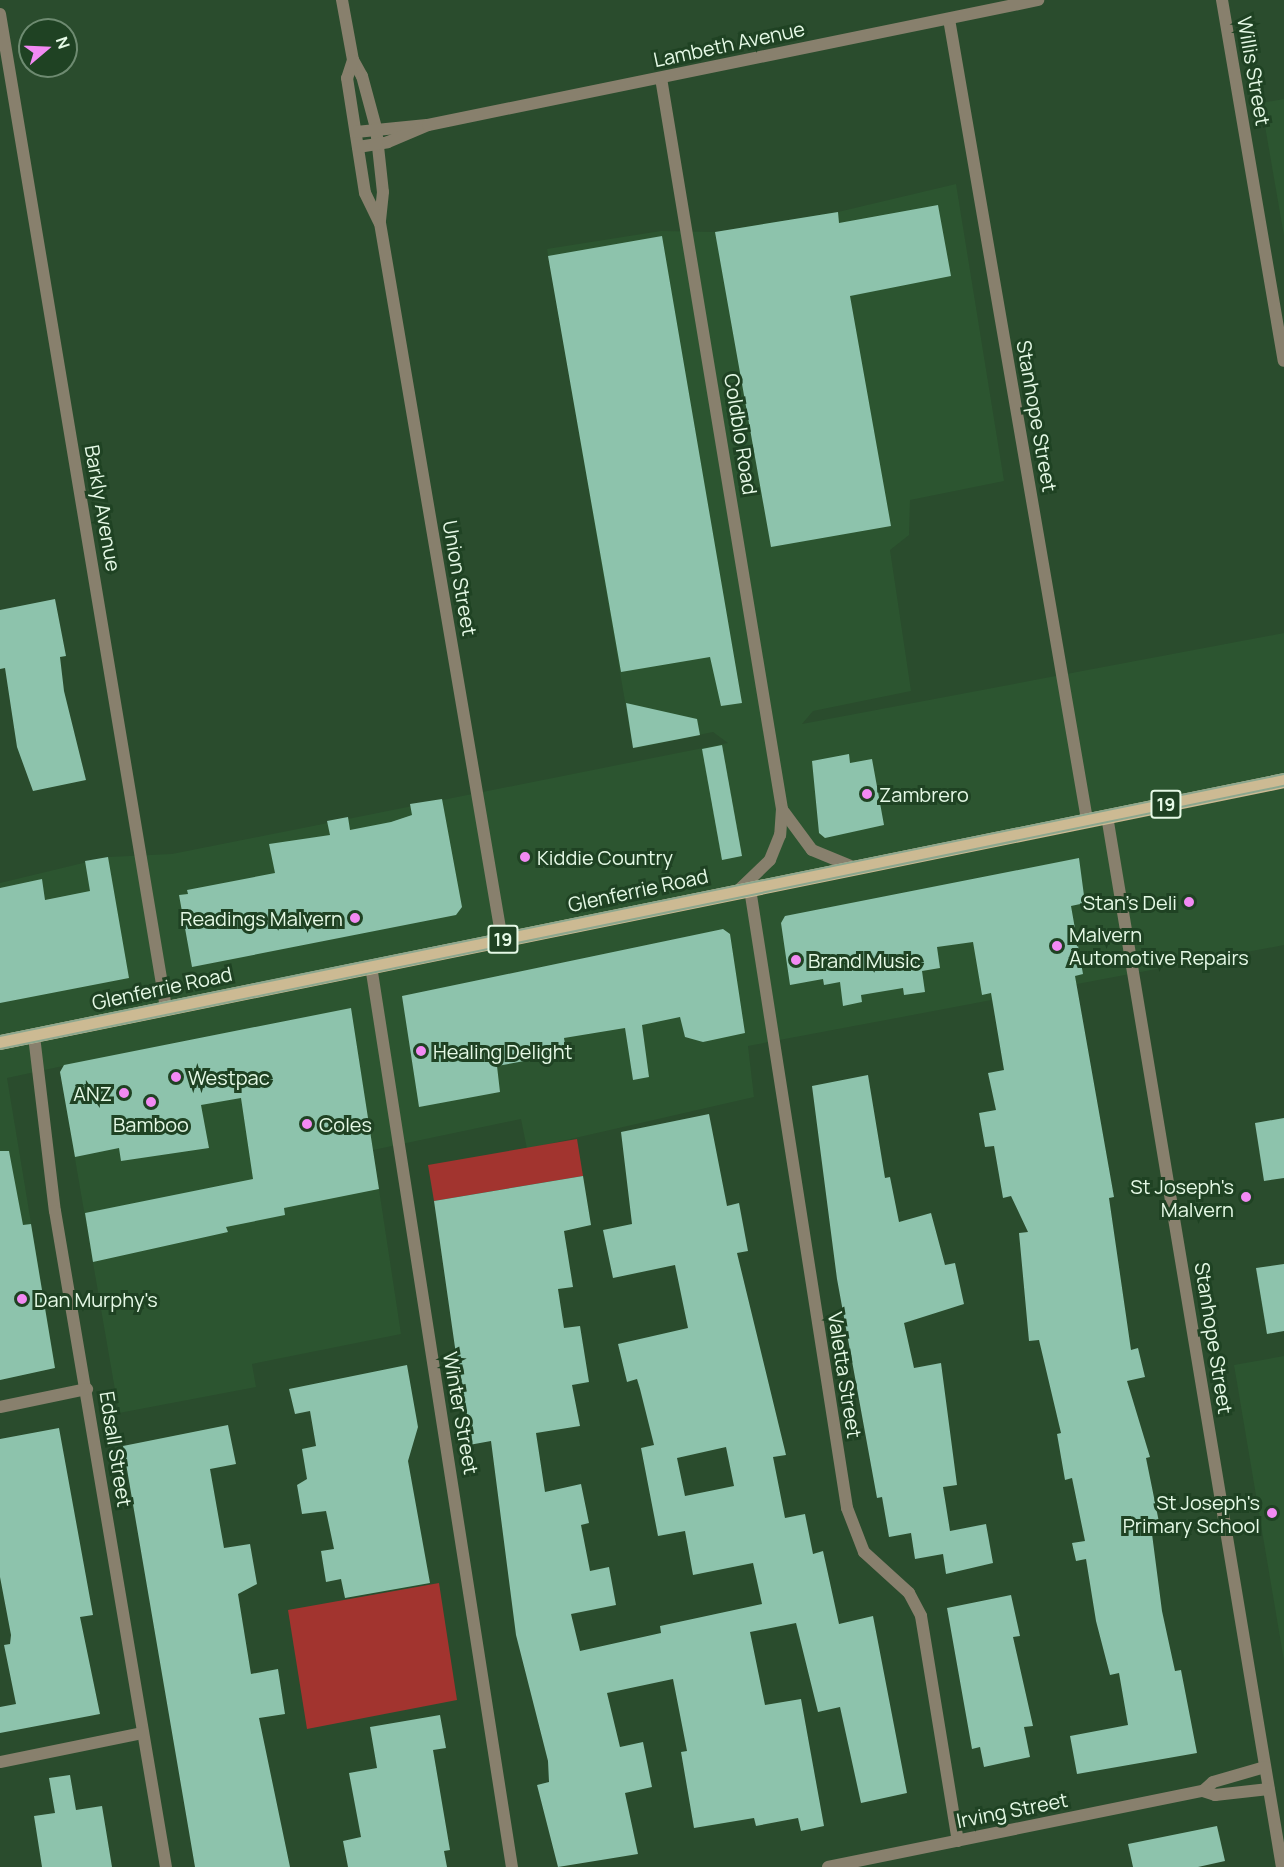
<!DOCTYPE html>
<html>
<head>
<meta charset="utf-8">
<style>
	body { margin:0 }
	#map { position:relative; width:1284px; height:1867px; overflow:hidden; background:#2a4c2d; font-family:Manrope,sans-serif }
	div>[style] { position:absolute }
	.built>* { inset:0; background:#2c5530 }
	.green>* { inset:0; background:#a2342f }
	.building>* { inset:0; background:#8dc3ac }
	.minor>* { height:12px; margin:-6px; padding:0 6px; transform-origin:6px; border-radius:6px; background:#88806d }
	.primary>* { height:15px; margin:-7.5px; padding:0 7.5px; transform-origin:7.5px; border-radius:7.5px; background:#ccba93 }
	.tram>* { height:1.5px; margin:-0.75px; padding:0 0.75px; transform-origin:0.75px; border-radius:0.75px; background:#8ca78e }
	.dots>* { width:16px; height:16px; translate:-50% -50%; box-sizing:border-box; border:3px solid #1f4223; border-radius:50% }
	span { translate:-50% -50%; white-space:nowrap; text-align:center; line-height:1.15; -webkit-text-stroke:6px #1f4223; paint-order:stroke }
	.shield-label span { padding:2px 4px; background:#1f4223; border:2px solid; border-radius:4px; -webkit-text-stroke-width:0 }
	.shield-label { font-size:18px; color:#e5f9e6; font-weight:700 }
	.street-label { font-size:20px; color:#e5f9e6 }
	.poi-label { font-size:20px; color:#e5f9e6 }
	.left { translate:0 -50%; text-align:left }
	.right { translate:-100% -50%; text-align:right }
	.north { position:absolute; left:18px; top:18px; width:60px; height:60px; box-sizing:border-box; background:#1f4223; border:2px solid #6e8b71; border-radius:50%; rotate:71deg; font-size:16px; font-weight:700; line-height:24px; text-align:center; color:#e5f9e6 }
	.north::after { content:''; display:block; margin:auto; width:21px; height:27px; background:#f28af3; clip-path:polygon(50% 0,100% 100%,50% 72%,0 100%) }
</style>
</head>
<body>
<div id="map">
	<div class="built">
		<div style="clip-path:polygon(1284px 99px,1284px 236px,1261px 103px)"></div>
		<div style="clip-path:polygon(956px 184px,1004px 481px,910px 500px,909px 535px,890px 550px,911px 691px,813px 711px,802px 724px,1284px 633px,1284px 945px,748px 1046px,754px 1097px,527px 1149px,521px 1119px,373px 1150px,401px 1334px,252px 1364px,256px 1387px,119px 1413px,60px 1072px,63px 1066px,7px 1078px,55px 1368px,0 1380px,0 883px,108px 857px,172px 854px,728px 743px,713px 732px,636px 748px,632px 742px,547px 249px,661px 231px,715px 232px,838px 212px)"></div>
		<div style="clip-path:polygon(1284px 1356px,1284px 1661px,1234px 1365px)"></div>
	</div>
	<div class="green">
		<div style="clip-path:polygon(577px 1139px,583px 1176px,434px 1201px,428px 1165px)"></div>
		<div style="clip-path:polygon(439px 1583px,457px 1700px,307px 1729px,288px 1610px)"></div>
	</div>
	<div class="building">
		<div style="clip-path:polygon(938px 205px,951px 276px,850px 296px,891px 526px,771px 547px,715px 232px,838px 212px,839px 223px)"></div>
		<div style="clip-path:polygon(662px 236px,742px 703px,721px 706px,710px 657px,621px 672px,548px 256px)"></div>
		<div style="clip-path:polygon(55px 599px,66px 656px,60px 657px,64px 691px,86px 780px,33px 791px,17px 747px,5px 668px,0 669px,0 610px)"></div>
		<div style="clip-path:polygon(626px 703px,697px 719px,700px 735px,633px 748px)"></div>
		<div style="clip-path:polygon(722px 745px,742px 856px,722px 860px,702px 749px)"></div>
		<div style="clip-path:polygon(849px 754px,850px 763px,872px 759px,884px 825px,825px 838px,819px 833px,812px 761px)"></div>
		<div style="clip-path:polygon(442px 799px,462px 907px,456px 915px,192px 967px,179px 895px,188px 894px,187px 890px,275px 873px,269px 844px,330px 835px,327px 821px,348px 817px,350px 830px,391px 822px,412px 815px,410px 804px)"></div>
		<div style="clip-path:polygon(108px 857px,129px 978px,0 1003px,0 888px,42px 879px,45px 900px,90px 891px,85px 861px)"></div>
		<div style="clip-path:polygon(1079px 858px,1085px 903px,1071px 906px,1083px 974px,1075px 976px,1114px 1197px,1109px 1198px,1131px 1350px,1138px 1348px,1145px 1377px,1127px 1381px,1150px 1457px,1146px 1458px,1161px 1532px,1152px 1534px,1162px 1611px,1175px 1671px,1181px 1670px,1197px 1753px,1077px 1774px,1070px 1736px,1128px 1725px,1119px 1673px,1110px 1675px,1096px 1621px,1086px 1559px,1076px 1561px,1072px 1543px,1085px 1541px,1072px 1478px,1065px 1480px,1057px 1434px,1061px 1433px,1039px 1340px,1029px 1341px,1019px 1233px,1028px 1232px,1011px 1196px,1003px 1198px,994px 1146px,985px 1147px,979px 1113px,996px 1110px,988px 1073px,1004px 1070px,991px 993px,982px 995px,973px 942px,937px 947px,940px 968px,922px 971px,925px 992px,904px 995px,903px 988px,861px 995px,862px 1002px,843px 1006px,840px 982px,824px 985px,823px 979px,790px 985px,781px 923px,785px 916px)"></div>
		<div style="clip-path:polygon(723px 929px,730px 934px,745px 1033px,703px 1042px,685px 1037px,680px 1017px,642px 1025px,649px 1077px,633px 1080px,625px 1028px,564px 1038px,566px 1050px,552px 1053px,552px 1056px,497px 1066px,500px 1092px,419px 1107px,402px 996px)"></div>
		<div style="clip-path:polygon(351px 1008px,379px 1189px,284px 1208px,285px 1215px,226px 1227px,228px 1232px,93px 1262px,85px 1213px,253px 1179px,241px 1098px,201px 1105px,209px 1148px,121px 1161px,119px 1148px,75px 1157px,60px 1072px,64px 1065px)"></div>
		<div style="clip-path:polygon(868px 1075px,885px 1178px,890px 1177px,899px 1222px,931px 1213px,945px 1265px,955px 1263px,964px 1304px,904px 1323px,914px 1368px,941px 1363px,957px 1485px,943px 1487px,950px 1531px,986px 1524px,993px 1563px,946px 1574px,943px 1554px,915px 1559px,911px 1533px,889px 1537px,882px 1497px,877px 1498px,837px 1279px,812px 1086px)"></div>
		<div style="clip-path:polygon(evenodd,709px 1114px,727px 1206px,739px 1203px,748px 1251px,737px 1253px,786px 1455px,773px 1457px,785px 1518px,805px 1514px,813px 1554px,823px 1551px,839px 1624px,873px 1616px,907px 1793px,861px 1803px,840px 1707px,818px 1712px,796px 1623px,750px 1632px,765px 1705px,801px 1699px,824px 1826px,801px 1831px,798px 1818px,756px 1826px,754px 1818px,694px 1828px,681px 1752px,687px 1751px,673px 1679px,607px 1693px,620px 1747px,643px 1742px,652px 1787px,625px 1793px,638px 1854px,558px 1867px,537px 1785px,549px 1782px,548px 1761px,516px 1635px,491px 1441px,469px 1445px,434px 1201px,583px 1176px,591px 1225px,564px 1231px,573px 1287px,558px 1289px,564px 1328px,580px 1326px,589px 1382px,572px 1385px,580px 1426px,536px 1433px,545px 1492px,581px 1484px,589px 1523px,581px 1525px,590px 1571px,609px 1567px,616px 1605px,571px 1614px,580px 1651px,661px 1633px,660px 1626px,762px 1604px,753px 1563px,693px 1575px,685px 1531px,658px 1536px,641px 1448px,654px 1445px,640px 1389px,637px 1379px,627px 1382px,618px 1344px,688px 1328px,675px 1265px,613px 1278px,603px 1230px,632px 1224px,621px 1132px,709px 1114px,726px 1447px,734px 1486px,685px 1496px,677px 1458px,726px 1447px)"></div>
		<div style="clip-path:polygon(1284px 1118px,1284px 1178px,1264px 1181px,1255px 1123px)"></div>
		<div style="clip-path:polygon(0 1151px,9px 1151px,23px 1225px,31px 1224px,55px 1368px,0 1380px)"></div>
		<div style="clip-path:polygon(1284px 1264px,1284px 1331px,1267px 1334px,1256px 1268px)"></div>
		<div style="clip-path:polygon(407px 1365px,418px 1427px,408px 1461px,430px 1583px,345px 1598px,341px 1579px,326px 1582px,321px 1551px,334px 1549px,326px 1511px,302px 1514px,297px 1485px,307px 1479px,302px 1449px,316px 1446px,310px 1411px,295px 1414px,289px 1389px)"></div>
		<div style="clip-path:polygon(228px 1425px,236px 1464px,210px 1469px,224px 1548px,250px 1544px,257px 1584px,238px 1594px,251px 1674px,278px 1669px,285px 1714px,259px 1718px,290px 1867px,195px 1867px,123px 1446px)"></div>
		<div style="clip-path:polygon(59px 1428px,93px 1615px,80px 1617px,100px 1714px,0 1733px,0 1707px,16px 1704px,4px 1645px,10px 1644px,11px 1635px,0 1577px,0 1439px)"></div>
		<div style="clip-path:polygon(1011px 1595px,1020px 1636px,1013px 1637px,1033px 1726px,1024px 1727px,1030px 1757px,984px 1767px,980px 1747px,972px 1749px,947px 1608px)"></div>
		<div style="clip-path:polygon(440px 1715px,446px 1748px,433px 1750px,450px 1850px,444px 1851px,447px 1867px,348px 1867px,343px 1841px,361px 1837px,349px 1773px,377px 1768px,370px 1727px)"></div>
		<div style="clip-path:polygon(70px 1775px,76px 1810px,102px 1806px,112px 1867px,42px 1867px,34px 1816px,55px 1813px,49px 1778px)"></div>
		<div style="clip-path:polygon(1217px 1826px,1225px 1861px,1198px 1867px,1133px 1867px,1128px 1844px)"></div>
	</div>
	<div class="minor">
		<div style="left:342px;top:0;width:61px;rotate:79.6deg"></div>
		<div style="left:353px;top:60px;width:18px;rotate:61deg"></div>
		<div style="left:362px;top:76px;width:54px;rotate:74.9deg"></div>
		<div style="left:376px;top:128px;width:64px;rotate:83.8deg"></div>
		<div style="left:383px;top:192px;width:31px;rotate:96deg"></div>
		<div style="left:380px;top:223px;width:727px;rotate:80.34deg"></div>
		<div style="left:1222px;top:0;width:366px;rotate:80.3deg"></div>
		<div style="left:0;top:14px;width:1008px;rotate:80.52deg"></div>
		<div style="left:949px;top:19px;width:813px;rotate:80.22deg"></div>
		<div style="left:353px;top:60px;width:19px;rotate:108deg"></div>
		<div style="left:347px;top:78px;width:116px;rotate:81.1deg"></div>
		<div style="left:365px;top:193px;width:32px;rotate:64deg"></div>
		<div style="left:661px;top:78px;width:741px;rotate:80.6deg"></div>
		<div style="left:782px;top:809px;width:26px;rotate:94deg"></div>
		<div style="left:780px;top:835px;width:27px;rotate:112deg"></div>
		<div style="left:770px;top:860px;width:42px;rotate:136deg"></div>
		<div style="left:356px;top:132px;width:71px;rotate:-5.6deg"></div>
		<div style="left:358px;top:147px;width:30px;rotate:-9deg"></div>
		<div style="left:388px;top:142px;width:43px;rotate:-23deg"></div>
		<div style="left:428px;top:125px;width:623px;rotate:-11.58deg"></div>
		<div style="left:784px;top:812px;width:47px;rotate:53.6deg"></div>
		<div style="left:812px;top:850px;width:42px;rotate:22.3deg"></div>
		<div style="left:1107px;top:816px;width:1065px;rotate:80.55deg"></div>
		<div style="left:750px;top:889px;width:627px;rotate:81.09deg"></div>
		<div style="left:847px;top:1508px;width:47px;rotate:68.9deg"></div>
		<div style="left:864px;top:1552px;width:61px;rotate:42.3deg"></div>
		<div style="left:909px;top:1593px;width:26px;rotate:62deg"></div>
		<div style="left:921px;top:1616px;width:228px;rotate:80.7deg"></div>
		<div style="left:371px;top:966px;width:912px;rotate:81.11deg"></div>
		<div style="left:34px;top:1036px;width:176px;rotate:83.2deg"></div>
		<div style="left:55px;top:1211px;width:665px;rotate:80.4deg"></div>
		<div style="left:0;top:1407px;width:89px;rotate:-11.7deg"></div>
		<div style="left:0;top:1762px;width:146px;rotate:-11.5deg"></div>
		<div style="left:1203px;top:1791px;width:13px;rotate:18deg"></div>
		<div style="left:1215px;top:1795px;width:54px;rotate:-6.3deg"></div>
		<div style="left:828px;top:1867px;width:383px;rotate:-11.5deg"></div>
		<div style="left:1203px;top:1791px;width:13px;rotate:-42deg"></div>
		<div style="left:1213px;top:1782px;width:54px;rotate:-16.1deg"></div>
	</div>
	<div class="primary">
		<div style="left:0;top:1042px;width:1310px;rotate:-11.53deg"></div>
	</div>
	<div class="tram">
		<div style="left:0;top:1036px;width:1310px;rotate:-11.53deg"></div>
		<div style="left:0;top:1049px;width:1311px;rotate:-11.58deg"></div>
	</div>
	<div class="dots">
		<div style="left:867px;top:794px;background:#f28af3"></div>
		<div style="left:525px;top:857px;background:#f28af3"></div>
		<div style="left:1189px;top:902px;background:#f28af3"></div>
		<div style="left:355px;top:918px;background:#f28af3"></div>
		<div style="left:1057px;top:946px;background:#f28af3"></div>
		<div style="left:796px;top:960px;background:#f28af3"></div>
		<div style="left:421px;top:1051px;background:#f28af3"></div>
		<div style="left:176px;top:1077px;background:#f28af3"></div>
		<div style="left:124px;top:1093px;background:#f28af3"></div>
		<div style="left:151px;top:1102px;background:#f28af3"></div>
		<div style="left:307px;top:1124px;background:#f28af3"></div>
		<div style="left:1246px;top:1197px;background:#f28af3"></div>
		<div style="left:22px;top:1299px;background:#f28af3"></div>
		<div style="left:1272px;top:1513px;background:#f28af3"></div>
	</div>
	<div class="shield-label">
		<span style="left:1166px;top:804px">19</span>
		<span style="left:503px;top:939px">19</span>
	</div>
	<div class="street-label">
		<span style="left:729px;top:44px;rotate:-12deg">Lambeth Avenue</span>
		<span style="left:1254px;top:71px;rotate:80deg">Willis Street</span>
		<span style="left:1037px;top:416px;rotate:80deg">Stanhope Street</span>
		<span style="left:741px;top:434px;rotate:81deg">Coldblo Road</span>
		<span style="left:103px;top:508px;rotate:80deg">Barkly Avenue</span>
		<span style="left:460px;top:578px;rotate:80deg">Union Street</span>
		<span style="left:638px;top:890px;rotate:-12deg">Glenferrie Road</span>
		<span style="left:162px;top:988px;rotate:-12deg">Glenferrie Road</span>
		<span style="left:1214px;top:1338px;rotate:81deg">Stanhope Street</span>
		<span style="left:845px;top:1375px;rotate:81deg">Valetta Street</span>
		<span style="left:461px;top:1413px;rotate:80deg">Winter Street</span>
		<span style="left:116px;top:1449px;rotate:81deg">Edsall Street</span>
		<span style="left:1012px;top:1810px;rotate:-11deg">Irving Street</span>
	</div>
	<div class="poi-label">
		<span class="left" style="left:879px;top:794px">Zambrero</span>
		<span class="left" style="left:537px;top:857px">Kiddie Country</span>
		<span class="right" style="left:1177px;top:902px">Stan's Deli</span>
		<span class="right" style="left:343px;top:918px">Readings Malvern</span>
		<span class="left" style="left:1069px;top:946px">Malvern<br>Automotive Repairs</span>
		<span class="left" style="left:808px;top:960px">Brand Music</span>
		<span class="left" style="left:433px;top:1051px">Healing Delight</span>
		<span class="left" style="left:188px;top:1077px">Westpac</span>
		<span class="right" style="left:112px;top:1093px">ANZ</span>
		<span style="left:151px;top:1124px">Bamboo</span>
		<span class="left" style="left:319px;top:1124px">Coles</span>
		<span class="right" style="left:1234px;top:1198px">St Joseph's<br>Malvern</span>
		<span class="left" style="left:34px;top:1299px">Dan Murphy's</span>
		<span class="right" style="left:1260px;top:1514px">St Joseph's<br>Primary School</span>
	</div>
	<div class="north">N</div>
</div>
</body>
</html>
